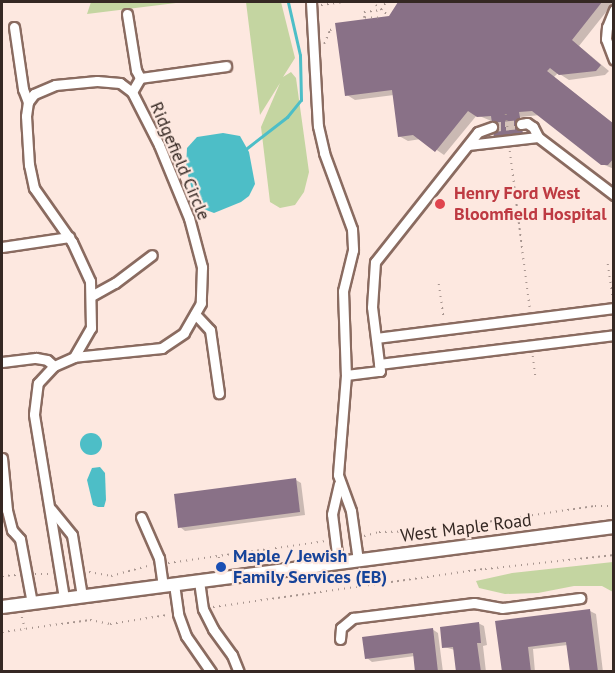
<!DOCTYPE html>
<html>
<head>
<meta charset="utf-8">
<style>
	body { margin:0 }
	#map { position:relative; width:615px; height:673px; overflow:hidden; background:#fde8e0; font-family:"PT Sans",sans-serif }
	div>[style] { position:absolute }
	.green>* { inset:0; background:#c4d5a1 }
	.water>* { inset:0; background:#4dbec7 }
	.round { border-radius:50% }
	.shadow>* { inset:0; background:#0003 }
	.stream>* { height:3px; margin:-1.5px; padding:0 1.5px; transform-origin:1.5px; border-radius:1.5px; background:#4dbec7 }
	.building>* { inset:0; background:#897187 }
	.minor-tunnel>* { height:9px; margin-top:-4.5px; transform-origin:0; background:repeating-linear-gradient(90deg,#d5c2ba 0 9px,transparent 0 13.5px) }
	.path>* { height:1.5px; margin-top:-0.75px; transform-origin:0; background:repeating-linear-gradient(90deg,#a89690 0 1.5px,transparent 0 6px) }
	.roads { filter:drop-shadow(2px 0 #8a6b60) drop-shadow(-2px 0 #8a6b60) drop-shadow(0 2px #8a6b60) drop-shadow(0 -2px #8a6b60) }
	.minor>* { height:9px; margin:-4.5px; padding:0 4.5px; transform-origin:4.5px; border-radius:4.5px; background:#fff }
	.major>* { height:12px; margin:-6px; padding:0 6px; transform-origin:6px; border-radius:6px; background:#fff }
	.dots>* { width:16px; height:16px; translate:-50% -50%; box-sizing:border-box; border:3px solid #fde8e0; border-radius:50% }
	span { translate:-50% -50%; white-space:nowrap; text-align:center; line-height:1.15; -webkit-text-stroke:4.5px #fde8e0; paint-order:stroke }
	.street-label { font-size:18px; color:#352823 }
	.health-label { font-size:18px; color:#be3a42; font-weight:700 }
	.left { translate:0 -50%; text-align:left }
	.transit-label { font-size:18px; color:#164399; font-weight:700 }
	.frame { position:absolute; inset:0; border:3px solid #352823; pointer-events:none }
</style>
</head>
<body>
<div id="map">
	<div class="green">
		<div style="clip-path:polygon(91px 2px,184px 2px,87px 14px)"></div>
		<div style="clip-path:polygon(246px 2px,281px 2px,295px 58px,283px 77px,291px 72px,296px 78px,309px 172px,304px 192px,295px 205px,280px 208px,270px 202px,261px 127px,280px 83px,260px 115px)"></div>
		<div style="clip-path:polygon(613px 562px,613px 592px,602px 586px,574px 586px,538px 593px,505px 594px,479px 588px,476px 581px,512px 573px)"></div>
	</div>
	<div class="water">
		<div style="clip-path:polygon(223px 133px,240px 136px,249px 152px,255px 184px,249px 196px,241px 202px,214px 213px,201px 208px,193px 193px,186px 168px,187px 148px,197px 137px)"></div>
		<div class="round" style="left:80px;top:433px;width:22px;height:22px"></div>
		<div style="clip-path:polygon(100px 467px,105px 473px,106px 500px,104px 507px,98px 507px,93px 505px,87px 480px,92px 468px)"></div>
	</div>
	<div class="shadow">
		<div style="clip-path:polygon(402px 2px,614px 2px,579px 46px,609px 71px,605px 75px,569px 80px,558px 73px,554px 77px,614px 124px,614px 169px,602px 164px,540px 115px,520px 117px,523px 134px,477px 115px,444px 155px,421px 139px,408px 141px,399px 136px,394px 95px,355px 100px,347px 95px,390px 18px)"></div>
		<div style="clip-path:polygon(296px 480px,301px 483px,305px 515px,185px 531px,180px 527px)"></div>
		<div style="clip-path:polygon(590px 611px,596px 614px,603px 672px,571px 672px,568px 645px,533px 649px,535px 672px,503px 672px,497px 622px)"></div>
		<div style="clip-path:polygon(478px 623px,484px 626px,487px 645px,483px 646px,486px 672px,457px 672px,455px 650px,444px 647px)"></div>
		<div style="clip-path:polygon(432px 629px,438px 633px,443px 672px,417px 672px,415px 656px,372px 662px,367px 658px)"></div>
	</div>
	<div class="stream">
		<div style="left:247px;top:148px;width:51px;rotate:-37.8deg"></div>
		<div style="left:287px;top:117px;width:22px;rotate:-51deg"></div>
		<div style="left:301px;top:100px;width:45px;rotate:-91.3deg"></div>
		<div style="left:300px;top:55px;width:54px;rotate:-102.8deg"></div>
	</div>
	<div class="building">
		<div style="clip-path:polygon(398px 2px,602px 2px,572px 40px,601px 65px,596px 71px,559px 75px,550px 68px,547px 71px,614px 124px,614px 158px,608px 165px,601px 165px,532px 111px,519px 112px,523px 134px,494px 138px,491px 116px,477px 117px,468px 111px,435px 152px,413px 135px,398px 137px,392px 90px,345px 96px,335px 23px,389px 16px)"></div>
		<div style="clip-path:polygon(296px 478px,300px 512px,178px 528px,174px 494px)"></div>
		<div style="clip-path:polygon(590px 609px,598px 672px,570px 672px,566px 642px,528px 647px,531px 672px,502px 672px,495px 621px)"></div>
		<div style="clip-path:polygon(479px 622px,481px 643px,477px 643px,481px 672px,456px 672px,453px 647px,442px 648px,440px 627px)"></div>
		<div style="clip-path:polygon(433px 628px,438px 672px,415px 672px,413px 653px,365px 659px,362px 637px)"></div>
	</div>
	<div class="minor-tunnel">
		<div style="left:492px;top:127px;width:29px;rotate:-6deg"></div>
	</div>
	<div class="path">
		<div style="left:376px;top:2px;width:3px;rotate:90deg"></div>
		<div style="left:376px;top:5px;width:16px;rotate:40deg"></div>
		<div style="left:321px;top:5px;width:22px;rotate:-8deg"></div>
		<div style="left:378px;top:18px;width:14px;rotate:180deg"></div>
		<div style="left:364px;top:18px;width:6px;rotate:-90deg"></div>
		<div style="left:364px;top:12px;width:17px;rotate:-7deg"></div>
		<div style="left:381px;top:10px;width:9px;rotate:-58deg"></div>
		<div style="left:324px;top:44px;width:15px;rotate:-67deg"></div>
		<div style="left:330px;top:30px;width:6px;rotate:-18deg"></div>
		<div style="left:506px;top:114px;width:17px;rotate:83deg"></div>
		<div style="left:510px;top:151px;width:160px;rotate:82.8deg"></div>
		<div style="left:608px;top:264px;width:34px;rotate:82deg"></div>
		<div style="left:439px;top:284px;width:35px;rotate:82deg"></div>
		<div style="left:533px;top:356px;width:23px;rotate:83deg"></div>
		<div style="left:364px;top:536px;width:16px;rotate:-15deg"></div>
		<div style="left:379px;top:532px;width:46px;rotate:-1.2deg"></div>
		<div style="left:425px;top:531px;width:172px;rotate:-8.4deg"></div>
		<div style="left:595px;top:506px;width:19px"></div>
		<div style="left:219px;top:557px;width:10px;rotate:79deg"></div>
		<div style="left:168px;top:563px;width:161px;rotate:-7.9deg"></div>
		<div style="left:89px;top:572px;width:22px;rotate:10deg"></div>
		<div style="left:111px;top:576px;width:41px;rotate:-15.4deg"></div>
		<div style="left:35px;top:574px;width:17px"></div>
		<div style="left:2px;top:576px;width:14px;rotate:-4deg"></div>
		<div style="left:213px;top:607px;width:275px;rotate:-8deg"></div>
		<div style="left:485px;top:569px;width:130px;rotate:-6.2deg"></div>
		<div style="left:22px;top:617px;width:12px;rotate:76deg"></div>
		<div style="left:2px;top:632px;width:89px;rotate:-7.8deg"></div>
		<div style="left:90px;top:620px;width:20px;rotate:11deg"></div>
		<div style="left:110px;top:624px;width:58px;rotate:-9deg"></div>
	</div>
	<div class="roads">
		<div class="minor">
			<div style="left:311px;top:2px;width:124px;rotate:86.8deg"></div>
			<div style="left:318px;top:126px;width:28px;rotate:77deg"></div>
			<div style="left:324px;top:153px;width:81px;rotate:69.8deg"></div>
			<div style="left:352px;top:229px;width:21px;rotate:87deg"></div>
			<div style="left:353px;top:250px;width:42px;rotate:103.7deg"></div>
			<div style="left:343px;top:291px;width:84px;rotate:88deg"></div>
			<div style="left:346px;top:375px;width:100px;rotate:94.6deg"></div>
			<div style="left:338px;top:475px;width:38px;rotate:70deg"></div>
			<div style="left:351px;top:511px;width:49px;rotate:81.9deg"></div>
			<div style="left:614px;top:10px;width:18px;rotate:112deg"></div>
			<div style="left:607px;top:27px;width:12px;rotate:95deg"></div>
			<div style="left:606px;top:39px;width:22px;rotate:69deg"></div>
			<div style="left:127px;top:14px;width:57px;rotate:80.9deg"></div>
			<div style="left:136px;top:70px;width:9px;rotate:63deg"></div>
			<div style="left:14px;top:27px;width:63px;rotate:81.7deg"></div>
			<div style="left:23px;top:89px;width:14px;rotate:69deg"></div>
			<div style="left:97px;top:81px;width:23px;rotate:5deg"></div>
			<div style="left:120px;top:83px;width:15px;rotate:37deg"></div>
			<div style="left:132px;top:92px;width:59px;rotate:63deg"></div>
			<div style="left:159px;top:145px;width:79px;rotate:67.7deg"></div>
			<div style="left:189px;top:218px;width:51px;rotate:75.1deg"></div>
			<div style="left:202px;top:267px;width:36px;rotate:92deg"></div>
			<div style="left:201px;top:303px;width:34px;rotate:120deg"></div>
			<div style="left:184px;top:333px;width:27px;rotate:146deg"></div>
			<div style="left:162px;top:348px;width:88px;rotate:174.2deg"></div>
			<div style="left:74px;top:357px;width:34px;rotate:-60deg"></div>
			<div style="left:91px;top:328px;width:47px;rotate:-91.2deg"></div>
			<div style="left:90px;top:281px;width:43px;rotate:-114.8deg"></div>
			<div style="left:72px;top:242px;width:66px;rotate:-125.1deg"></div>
			<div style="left:34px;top:188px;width:24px;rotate:-102deg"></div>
			<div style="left:29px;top:165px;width:49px;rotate:-93.5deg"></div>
			<div style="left:26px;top:116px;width:14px;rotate:-82deg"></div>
			<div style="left:28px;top:102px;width:10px;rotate:-53deg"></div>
			<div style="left:34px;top:94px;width:23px;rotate:-23deg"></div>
			<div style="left:55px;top:85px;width:42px;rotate:-5.4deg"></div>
			<div style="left:132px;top:92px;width:16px;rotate:-60deg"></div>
			<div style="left:140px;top:78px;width:87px;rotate:-7.9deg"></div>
			<div style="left:521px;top:124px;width:6px;rotate:-9deg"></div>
			<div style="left:527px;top:123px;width:7px;rotate:34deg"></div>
			<div style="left:533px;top:127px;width:11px;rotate:63deg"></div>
			<div style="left:538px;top:137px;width:96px;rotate:37.3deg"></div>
			<div style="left:468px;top:145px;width:70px;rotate:-6.5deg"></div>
			<div style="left:2px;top:247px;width:68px;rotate:-8.5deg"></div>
			<div style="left:93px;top:295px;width:25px;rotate:-29deg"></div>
			<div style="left:115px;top:283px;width:46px;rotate:-37.1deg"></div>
			<div style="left:195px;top:314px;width:22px;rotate:47deg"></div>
			<div style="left:210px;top:330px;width:64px;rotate:81.9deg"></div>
			<div style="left:376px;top:338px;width:240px;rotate:-7.2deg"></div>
			<div style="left:2px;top:362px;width:34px;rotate:-7deg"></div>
			<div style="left:36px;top:358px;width:11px;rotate:10deg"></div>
			<div style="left:47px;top:360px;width:9px;rotate:41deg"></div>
			<div style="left:379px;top:364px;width:237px;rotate:-7deg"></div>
			<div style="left:346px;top:375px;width:34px;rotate:-7deg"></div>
			<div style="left:380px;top:371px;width:64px;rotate:-97.1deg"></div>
			<div style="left:372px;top:307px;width:45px;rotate:-86.2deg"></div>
			<div style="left:375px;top:262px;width:166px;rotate:-51.6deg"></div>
			<div style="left:478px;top:132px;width:15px;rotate:-20deg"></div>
			<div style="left:2px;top:458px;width:52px;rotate:84.5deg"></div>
			<div style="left:7px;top:510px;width:21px;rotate:76deg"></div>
			<div style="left:12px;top:530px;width:12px;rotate:48deg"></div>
			<div style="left:20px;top:539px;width:65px;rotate:79.4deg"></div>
			<div style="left:51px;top:509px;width:33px;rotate:51deg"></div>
			<div style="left:72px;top:535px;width:62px;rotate:80.7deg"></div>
			<div style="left:141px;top:517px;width:45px;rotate:66.3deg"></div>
			<div style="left:159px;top:558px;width:27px;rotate:82deg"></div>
			<div style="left:338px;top:562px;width:48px;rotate:-97.1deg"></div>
			<div style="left:332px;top:514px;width:31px;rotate:-77deg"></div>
			<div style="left:199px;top:581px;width:28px;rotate:82deg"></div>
			<div style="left:203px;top:609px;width:22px;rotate:63deg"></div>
			<div style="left:213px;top:629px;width:32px;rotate:54deg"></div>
			<div style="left:232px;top:655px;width:18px;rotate:68deg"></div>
			<div style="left:174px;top:584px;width:30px;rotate:82deg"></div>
			<div style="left:178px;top:614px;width:23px;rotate:70deg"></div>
			<div style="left:186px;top:636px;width:44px;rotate:55.2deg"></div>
			<div style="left:64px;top:598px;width:186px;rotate:-99.3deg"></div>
			<div style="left:34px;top:414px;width:31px;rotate:-83deg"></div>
			<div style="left:38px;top:383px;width:23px;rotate:-47deg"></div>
			<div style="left:54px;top:366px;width:22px;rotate:-24deg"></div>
			<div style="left:340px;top:639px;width:11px;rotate:-85deg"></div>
			<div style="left:341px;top:628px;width:16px;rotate:-40deg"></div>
			<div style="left:353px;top:618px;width:122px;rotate:-7.1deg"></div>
			<div style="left:474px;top:603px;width:28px;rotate:10deg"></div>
			<div style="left:502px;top:608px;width:79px;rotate:-7.3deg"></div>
		</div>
		<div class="major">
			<div style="left:2px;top:607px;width:617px;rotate:-7.45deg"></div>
		</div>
	</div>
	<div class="dots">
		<div style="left:440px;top:204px;background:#e0444e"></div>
		<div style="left:221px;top:567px;background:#1a4fb4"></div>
	</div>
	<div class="street-label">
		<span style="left:180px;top:161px;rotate:67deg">Ridgefield Circle</span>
		<span style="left:466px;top:528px;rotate:-7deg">West Maple Road</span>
	</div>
	<div class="health-label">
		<span class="left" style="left:454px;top:204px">Henry Ford West<br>Bloomfield Hospital</span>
	</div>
	<div class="transit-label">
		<span class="left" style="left:233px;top:567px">Maple / Jewish<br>Family Services (EB)</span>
	</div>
	<div class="frame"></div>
</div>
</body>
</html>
